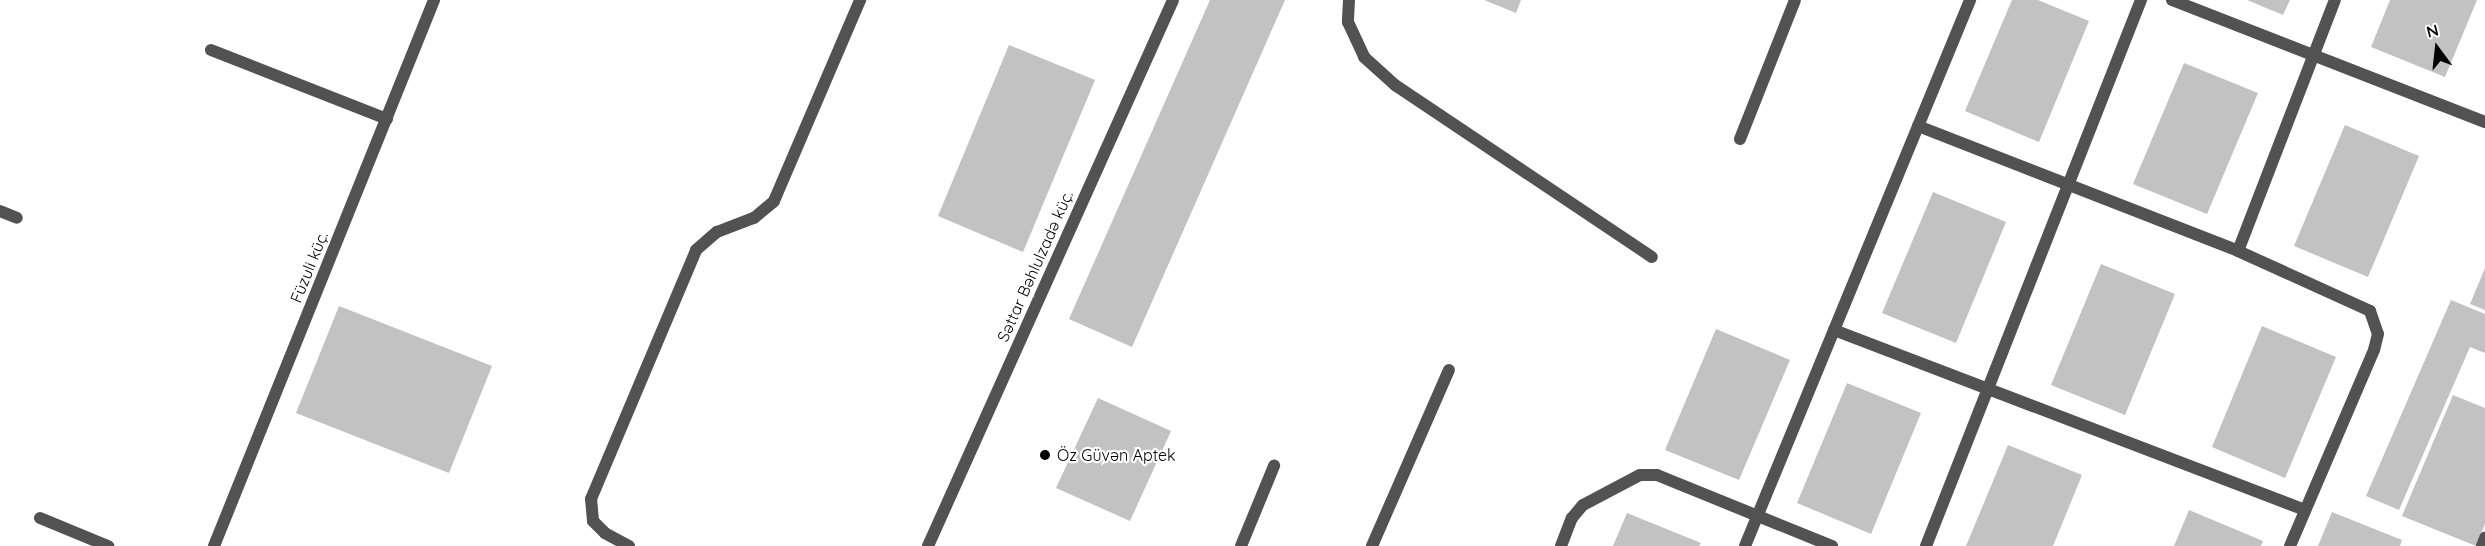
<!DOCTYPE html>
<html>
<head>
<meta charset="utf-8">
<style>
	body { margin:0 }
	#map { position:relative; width:2485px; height:546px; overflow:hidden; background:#fff; font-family:Quicksand,sans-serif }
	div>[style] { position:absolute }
	.building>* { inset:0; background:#c2c2c2 }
	.service>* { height:12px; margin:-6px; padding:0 6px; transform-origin:6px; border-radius:6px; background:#525252 }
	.minor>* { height:12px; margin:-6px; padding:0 6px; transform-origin:6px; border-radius:6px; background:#525252 }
	.tertiary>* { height:12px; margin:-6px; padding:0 6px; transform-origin:6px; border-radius:6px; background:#525252 }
	.dots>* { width:16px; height:16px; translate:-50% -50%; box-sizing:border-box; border:3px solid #fff; border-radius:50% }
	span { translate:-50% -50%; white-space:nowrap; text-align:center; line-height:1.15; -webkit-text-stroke:4.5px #fff; paint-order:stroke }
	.street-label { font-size:16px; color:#000 }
	.poi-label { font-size:16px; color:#000 }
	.left { translate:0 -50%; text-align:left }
	.north { position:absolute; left:2407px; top:18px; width:60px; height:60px; -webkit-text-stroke:4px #fff; paint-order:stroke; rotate:345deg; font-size:16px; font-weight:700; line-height:24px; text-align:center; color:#000 }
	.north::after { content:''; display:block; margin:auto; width:21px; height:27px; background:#000; clip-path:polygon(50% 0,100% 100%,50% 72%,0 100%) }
</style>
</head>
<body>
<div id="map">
	<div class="building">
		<div style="clip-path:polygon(1210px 0,1285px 0,1132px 347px,1069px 319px)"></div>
		<div style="clip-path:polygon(1484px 0,1521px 0,1516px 13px)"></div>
		<div style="clip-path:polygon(2012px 0,2038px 0,2089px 21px,2039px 142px,1965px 111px)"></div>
		<div style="clip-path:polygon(2247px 0,2290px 0,2283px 15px)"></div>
		<div style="clip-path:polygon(2390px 0,2477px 0,2445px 77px,2371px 47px)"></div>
		<div style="clip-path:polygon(1009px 45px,1095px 80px,1023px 252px,938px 216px)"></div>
		<div style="clip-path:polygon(2184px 63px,2258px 93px,2207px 214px,2133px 184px)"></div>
		<div style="clip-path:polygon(2345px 125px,2419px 156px,2368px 277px,2294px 246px)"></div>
		<div style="clip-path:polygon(1933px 192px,2006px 222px,1956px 343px,1882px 313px)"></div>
		<div style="clip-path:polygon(2101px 264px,2175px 294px,2125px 415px,2051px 385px)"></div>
		<div style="clip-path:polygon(2485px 268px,2485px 310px,2470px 304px)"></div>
		<div style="clip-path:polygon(2451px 300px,2485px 314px,2485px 353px,2470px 347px,2399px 510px,2366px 496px)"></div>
		<div style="clip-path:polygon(339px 306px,492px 366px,449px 473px,296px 413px)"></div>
		<div style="clip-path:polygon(2262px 326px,2336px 357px,2285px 478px,2212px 447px)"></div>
		<div style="clip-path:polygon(1716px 329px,1790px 360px,1739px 480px,1665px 450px)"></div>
		<div style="clip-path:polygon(1847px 383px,1921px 413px,1871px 534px,1797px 503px)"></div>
		<div style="clip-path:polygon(2453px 395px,2485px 408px,2485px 524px,2476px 546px,2402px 516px)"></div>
		<div style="clip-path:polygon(1098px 398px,1171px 431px,1130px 521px,1056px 488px)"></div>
		<div style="clip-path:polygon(2008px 445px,2082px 475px,2053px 546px,1966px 546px)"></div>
		<div style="clip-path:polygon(2189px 510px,2263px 541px,2261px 546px,2174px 546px)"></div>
		<div style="clip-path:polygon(2332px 512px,2402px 540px,2400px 546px,2318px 546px)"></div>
		<div style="clip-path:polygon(1627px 513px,1701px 543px,1699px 546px,1613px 546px)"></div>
	</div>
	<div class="service">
		<div style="left:1349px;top:0;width:22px;rotate:93deg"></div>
		<div style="left:1348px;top:22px;width:38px;rotate:65deg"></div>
		<div style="left:1364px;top:57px;width:42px;rotate:42.1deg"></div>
		<div style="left:1395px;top:85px;width:309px;rotate:33.8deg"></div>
		<div style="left:2172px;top:0;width:336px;rotate:21.3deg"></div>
		<div style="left:1918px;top:126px;width:344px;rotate:21.3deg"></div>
		<div style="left:2238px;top:251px;width:145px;rotate:24.4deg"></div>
		<div style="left:2370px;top:311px;width:24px;rotate:71deg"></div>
		<div style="left:2378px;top:334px;width:16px;rotate:104deg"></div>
		<div style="left:2374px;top:350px;width:213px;rotate:113.2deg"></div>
		<div style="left:2238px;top:251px;width:269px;rotate:-68.9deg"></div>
		<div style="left:1834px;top:330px;width:504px;rotate:20.92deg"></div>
		<div style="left:1241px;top:546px;width:87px;rotate:-67.6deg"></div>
		<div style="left:1372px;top:546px;width:192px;rotate:-66.4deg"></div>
		<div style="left:1561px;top:546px;width:30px;rotate:-69deg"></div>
		<div style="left:1572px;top:518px;width:17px;rotate:-50deg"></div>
		<div style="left:1583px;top:505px;width:64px;rotate:-27.8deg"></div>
		<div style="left:1640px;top:475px;width:17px"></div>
		<div style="left:1657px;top:475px;width:189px;rotate:22.1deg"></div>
		<div style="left:1745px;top:546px;width:591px;rotate:-67.6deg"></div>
		<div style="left:1926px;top:546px;width:587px;rotate:-68.51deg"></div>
		<div style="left:2482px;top:546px;width:9px;rotate:-69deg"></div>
	</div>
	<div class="minor">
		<div style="left:211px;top:50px;width:189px;rotate:21.4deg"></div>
		<div style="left:1740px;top:139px;width:149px;rotate:-68.4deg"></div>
		<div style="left:0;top:211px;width:18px;rotate:22deg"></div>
		<div style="left:40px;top:518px;width:74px;rotate:22.4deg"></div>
		<div style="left:214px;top:546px;width:589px;rotate:-68.05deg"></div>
		<div style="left:629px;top:546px;width:27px;rotate:-152deg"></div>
		<div style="left:605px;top:533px;width:17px;rotate:-135deg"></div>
		<div style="left:593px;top:521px;width:22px;rotate:-95deg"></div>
		<div style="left:591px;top:499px;width:270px;rotate:-67.1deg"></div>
		<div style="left:696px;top:250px;width:28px;rotate:-41deg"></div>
		<div style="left:717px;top:232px;width:40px;rotate:-21deg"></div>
		<div style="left:754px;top:218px;width:26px;rotate:-40deg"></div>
		<div style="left:774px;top:201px;width:219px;rotate:-66.8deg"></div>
	</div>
	<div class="tertiary">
		<div style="left:928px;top:546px;width:598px;rotate:-65.83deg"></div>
	</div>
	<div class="dots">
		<div style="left:1045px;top:455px;background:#000"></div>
	</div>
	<div class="street-label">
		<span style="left:1035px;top:266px;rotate:-66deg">Səttar Bəhlulzadə küç.</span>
		<span style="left:309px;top:267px;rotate:-68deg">Füzuli küç.</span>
	</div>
	<div class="poi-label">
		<span class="left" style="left:1057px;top:455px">Öz Güvən Aptek</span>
	</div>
	<div class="north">N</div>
</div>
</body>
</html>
